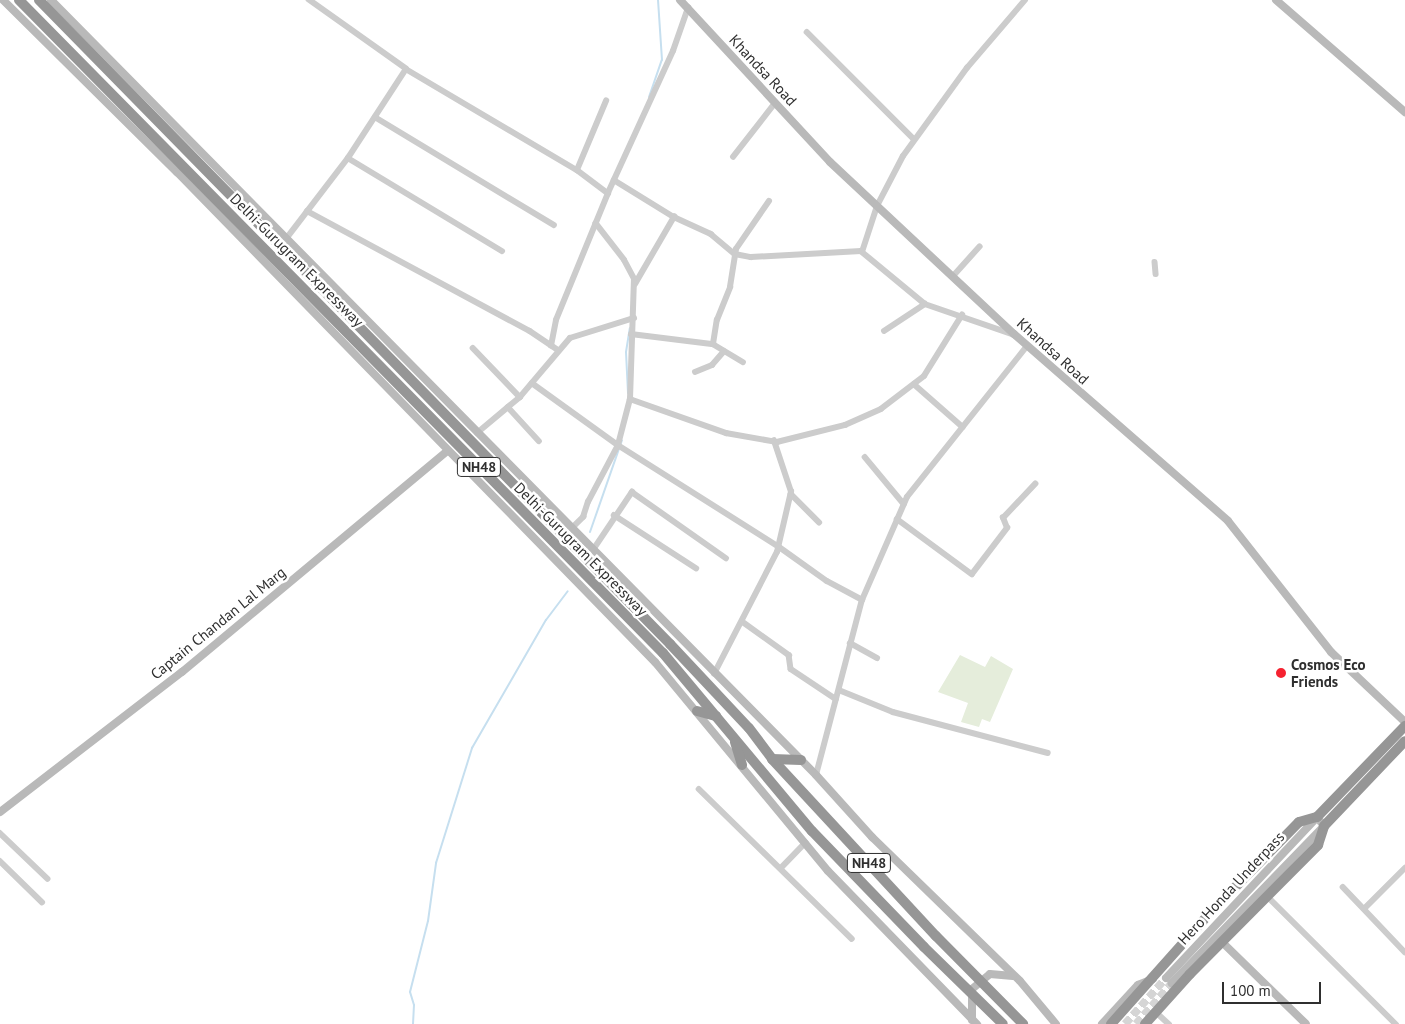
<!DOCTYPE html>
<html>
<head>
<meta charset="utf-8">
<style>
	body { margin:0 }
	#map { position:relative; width:1405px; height:1024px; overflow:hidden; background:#fff; font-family:"PT Sans",sans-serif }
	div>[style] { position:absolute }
	.green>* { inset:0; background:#e5eddb }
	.stream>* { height:2px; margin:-1px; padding:0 1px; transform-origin:1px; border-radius:1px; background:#c6dfef }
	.secondary-tunnel>* { height:8px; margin-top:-4px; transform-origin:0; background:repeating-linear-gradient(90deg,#d5d5d5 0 8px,transparent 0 12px) }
	.street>* { height:5.5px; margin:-2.75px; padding:0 2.75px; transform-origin:2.75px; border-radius:2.75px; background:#ccc }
	.secondary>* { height:8px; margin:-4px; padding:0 4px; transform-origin:4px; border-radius:4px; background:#b9b9b9 }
	.highway>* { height:10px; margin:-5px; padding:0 5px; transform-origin:5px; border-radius:5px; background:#969696 }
	.highway-bridge>* { height:10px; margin:-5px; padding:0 5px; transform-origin:5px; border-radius:5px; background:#969696 }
	.dots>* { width:14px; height:14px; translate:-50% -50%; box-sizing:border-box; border:2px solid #fff; border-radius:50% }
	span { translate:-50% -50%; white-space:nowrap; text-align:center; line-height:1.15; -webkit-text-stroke:5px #fff; paint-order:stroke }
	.shield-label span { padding:1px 4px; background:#fff; border:1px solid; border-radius:4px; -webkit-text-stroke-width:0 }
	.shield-label { font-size:14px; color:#2f2f2f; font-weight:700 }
	.street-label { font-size:15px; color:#2f2f2f }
	.poi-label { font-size:15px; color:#2f2f2f; font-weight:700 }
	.left { translate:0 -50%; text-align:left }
	.scale { position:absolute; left:1222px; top:982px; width:99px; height:22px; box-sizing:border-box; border:2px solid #2f2f2f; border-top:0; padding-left:6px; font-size:15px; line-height:18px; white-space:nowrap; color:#2f2f2f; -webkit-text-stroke:4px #fff; paint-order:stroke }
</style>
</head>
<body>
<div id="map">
	<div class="green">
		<div style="clip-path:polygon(960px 655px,985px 667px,991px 656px,1013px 669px,990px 722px,982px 719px,979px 727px,961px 722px,968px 703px,938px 692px)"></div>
	</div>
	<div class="stream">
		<div style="left:649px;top:97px;width:39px;rotate:-71deg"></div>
		<div style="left:662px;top:60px;width:60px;rotate:-93.8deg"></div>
		<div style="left:628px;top:393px;width:41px;rotate:-92.8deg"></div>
		<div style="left:626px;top:352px;width:24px;rotate:-81deg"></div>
		<div style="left:590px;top:532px;width:97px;rotate:-70.8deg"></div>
		<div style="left:413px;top:1024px;width:19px;rotate:-87deg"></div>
		<div style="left:414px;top:1005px;width:14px;rotate:-107deg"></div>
		<div style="left:410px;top:992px;width:73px;rotate:-75.8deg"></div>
		<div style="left:428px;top:921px;width:59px;rotate:-82.1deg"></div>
		<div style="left:436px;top:863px;width:121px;rotate:-72.6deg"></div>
		<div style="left:472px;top:748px;width:148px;rotate:-60deg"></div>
		<div style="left:546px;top:620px;width:36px;rotate:-53deg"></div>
	</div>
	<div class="secondary-tunnel">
		<div style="left:1125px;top:1024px;width:62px;rotate:-48.3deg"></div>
		<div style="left:1136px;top:1024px;width:55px;rotate:-48.7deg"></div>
	</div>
	<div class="street">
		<div style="left:807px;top:32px;width:151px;rotate:45deg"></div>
		<div style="left:406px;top:69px;width:199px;rotate:30.6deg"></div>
		<div style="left:577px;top:170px;width:39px;rotate:37deg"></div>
		<div style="left:375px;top:117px;width:209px;rotate:31.1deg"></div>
		<div style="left:733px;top:157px;width:68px;rotate:-52.1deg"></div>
		<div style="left:348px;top:158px;width:180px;rotate:31.1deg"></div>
		<div style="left:577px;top:170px;width:75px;rotate:-67.2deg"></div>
		<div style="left:614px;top:180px;width:70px;rotate:31.7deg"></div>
		<div style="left:674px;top:217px;width:41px;rotate:24.7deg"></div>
		<div style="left:711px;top:234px;width:31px;rotate:40deg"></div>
		<div style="left:735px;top:254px;width:16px;rotate:11deg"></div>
		<div style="left:751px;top:257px;width:110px;rotate:-3.1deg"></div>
		<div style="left:861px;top:251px;width:83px;rotate:39.6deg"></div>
		<div style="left:925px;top:304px;width:92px;rotate:19deg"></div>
		<div style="left:307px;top:211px;width:253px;rotate:28.3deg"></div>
		<div style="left:530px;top:331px;width:34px;rotate:34deg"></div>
		<div style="left:286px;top:239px;width:102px;rotate:-52.6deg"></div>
		<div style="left:348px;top:158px;width:106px;rotate:-56.9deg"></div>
		<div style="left:406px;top:69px;width:119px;rotate:-144.6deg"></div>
		<div style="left:862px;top:252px;width:48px;rotate:-71.9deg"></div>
		<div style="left:877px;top:206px;width:56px;rotate:-62.5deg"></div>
		<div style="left:903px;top:156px;width:109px;rotate:-54deg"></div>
		<div style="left:967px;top:68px;width:89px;rotate:-49.5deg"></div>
		<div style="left:1155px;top:262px;width:12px;rotate:85deg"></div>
		<div style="left:954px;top:275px;width:38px;rotate:-48deg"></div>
		<div style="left:635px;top:284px;width:78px;rotate:-59.8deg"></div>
		<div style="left:884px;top:331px;width:49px;rotate:-33.4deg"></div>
		<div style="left:631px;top:334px;width:83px;rotate:7deg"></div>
		<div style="left:713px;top:344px;width:35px;rotate:31deg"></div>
		<div style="left:713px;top:344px;width:24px;rotate:-81deg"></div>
		<div style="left:717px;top:320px;width:35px;rotate:-68deg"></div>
		<div style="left:730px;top:287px;width:38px;rotate:-81deg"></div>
		<div style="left:736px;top:249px;width:58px;rotate:-55.5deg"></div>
		<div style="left:551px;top:346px;width:26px;rotate:-79deg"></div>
		<div style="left:556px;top:320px;width:137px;rotate:-67.7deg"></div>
		<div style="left:608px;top:193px;width:156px;rotate:-65.4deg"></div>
		<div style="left:673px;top:51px;width:46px;rotate:-70.8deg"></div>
		<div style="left:473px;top:348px;width:68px;rotate:46.2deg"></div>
		<div style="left:695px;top:372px;width:18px;rotate:-22deg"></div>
		<div style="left:712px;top:365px;width:18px;rotate:-49deg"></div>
		<div style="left:532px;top:383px;width:106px;rotate:35.8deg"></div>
		<div style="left:618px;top:445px;width:189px;rotate:32.3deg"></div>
		<div style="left:778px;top:546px;width:60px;rotate:35.5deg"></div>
		<div style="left:827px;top:581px;width:40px;rotate:28deg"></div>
		<div style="left:914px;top:384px;width:65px;rotate:41.3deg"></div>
		<div style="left:630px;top:399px;width:102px;rotate:19.5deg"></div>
		<div style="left:726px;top:433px;width:52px;rotate:10deg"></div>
		<div style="left:777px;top:442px;width:70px;rotate:-14deg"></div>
		<div style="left:845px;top:425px;width:39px;rotate:-24deg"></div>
		<div style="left:881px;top:409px;width:54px;rotate:-37.5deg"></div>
		<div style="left:924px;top:376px;width:72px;rotate:-58.1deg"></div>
		<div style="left:508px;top:407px;width:46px;rotate:47.6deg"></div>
		<div style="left:477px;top:433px;width:56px;rotate:-39.9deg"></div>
		<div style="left:520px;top:397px;width:77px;rotate:-49.7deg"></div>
		<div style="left:570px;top:338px;width:67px;rotate:-17.4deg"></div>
		<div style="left:865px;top:457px;width:61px;rotate:50.3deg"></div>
		<div style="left:791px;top:494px;width:40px;rotate:45deg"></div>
		<div style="left:614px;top:515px;width:98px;rotate:32.9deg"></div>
		<div style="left:897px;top:519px;width:93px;rotate:36.3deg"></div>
		<div style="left:972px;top:574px;width:58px;rotate:-52.7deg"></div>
		<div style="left:1007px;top:528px;width:11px;rotate:-112deg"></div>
		<div style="left:1003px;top:518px;width:47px;rotate:-46.7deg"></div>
		<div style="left:572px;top:528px;width:16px;rotate:-45deg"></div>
		<div style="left:583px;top:517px;width:16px;rotate:-72deg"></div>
		<div style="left:588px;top:502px;width:64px;rotate:-62.2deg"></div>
		<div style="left:618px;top:445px;width:48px;rotate:-75.4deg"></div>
		<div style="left:630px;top:399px;width:120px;rotate:-88.1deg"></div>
		<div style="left:634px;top:279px;width:21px;rotate:-118deg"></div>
		<div style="left:624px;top:260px;width:46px;rotate:-127.9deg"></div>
		<div style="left:593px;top:550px;width:70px;rotate:-56.1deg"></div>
		<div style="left:632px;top:492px;width:115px;rotate:35.1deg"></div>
		<div style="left:743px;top:622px;width:57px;rotate:35.7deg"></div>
		<div style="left:789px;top:655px;width:14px;rotate:82deg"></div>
		<div style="left:791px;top:669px;width:54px;rotate:33.7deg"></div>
		<div style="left:850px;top:643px;width:31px;rotate:29deg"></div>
		<div style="left:714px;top:674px;width:137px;rotate:-62.7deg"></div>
		<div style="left:777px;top:552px;width:62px;rotate:-76.9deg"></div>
		<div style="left:791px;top:492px;width:54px;rotate:-108.4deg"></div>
		<div style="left:839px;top:690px;width:58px;rotate:22.2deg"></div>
		<div style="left:893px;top:712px;width:160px;rotate:14.8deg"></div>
		<div style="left:816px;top:775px;width:181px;rotate:-75.3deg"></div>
		<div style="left:862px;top:600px;width:112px;rotate:-66.4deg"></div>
		<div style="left:907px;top:497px;width:193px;rotate:-51.5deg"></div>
		<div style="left:699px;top:789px;width:214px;rotate:44.4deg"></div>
		<div style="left:0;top:833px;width:66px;rotate:43.8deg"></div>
		<div style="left:0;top:861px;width:59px;rotate:44.3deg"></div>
		<div style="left:781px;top:868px;width:35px;rotate:-46deg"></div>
		<div style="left:1343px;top:887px;width:90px;rotate:46.4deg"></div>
		<div style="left:1267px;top:896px;width:182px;rotate:44.8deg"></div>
		<div style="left:1364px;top:909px;width:58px;rotate:-45deg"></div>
		<div style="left:1156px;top:1012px;width:18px;rotate:43deg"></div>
	</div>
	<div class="secondary">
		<div style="left:3px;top:0;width:245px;rotate:44.7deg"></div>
		<div style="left:177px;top:172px;width:685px;rotate:45.71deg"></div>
		<div style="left:655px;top:662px;width:271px;rotate:50.4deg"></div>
		<div style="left:828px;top:871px;width:214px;rotate:45.8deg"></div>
		<div style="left:51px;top:0;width:1089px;rotate:45.37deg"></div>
		<div style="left:816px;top:775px;width:84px;rotate:47.9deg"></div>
		<div style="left:872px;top:837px;width:206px;rotate:44.2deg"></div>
		<div style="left:1020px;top:981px;width:56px;rotate:50.1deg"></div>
		<div style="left:680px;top:0;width:221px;rotate:47.2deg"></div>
		<div style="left:830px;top:162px;width:252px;rotate:43.1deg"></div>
		<div style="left:1014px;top:334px;width:284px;rotate:41.1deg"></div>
		<div style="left:1228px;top:521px;width:167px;rotate:51.8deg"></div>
		<div style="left:1331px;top:652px;width:102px;rotate:43.4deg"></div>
		<div style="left:1276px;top:0;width:171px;rotate:41deg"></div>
		<div style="left:0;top:812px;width:230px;rotate:-37.6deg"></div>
		<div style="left:182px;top:672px;width:346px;rotate:-39.8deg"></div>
		<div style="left:1222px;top:942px;width:117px;rotate:44.3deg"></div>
		<div style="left:1166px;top:978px;width:221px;rotate:-46.8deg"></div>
		<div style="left:1317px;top:817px;width:11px;rotate:52deg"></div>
		<div style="left:1324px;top:826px;width:219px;rotate:134.1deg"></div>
		<div style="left:972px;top:1020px;width:31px;rotate:-90deg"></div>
		<div style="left:972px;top:989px;width:23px;rotate:-40deg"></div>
		<div style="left:990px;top:974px;width:23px;rotate:5deg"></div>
		<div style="left:1102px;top:1024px;width:53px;rotate:-47.3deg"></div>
		<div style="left:1138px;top:985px;width:16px;rotate:-22deg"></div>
	</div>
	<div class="highway">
		<div style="left:19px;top:0;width:917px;rotate:45.4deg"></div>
		<div style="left:663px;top:653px;width:232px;rotate:50.1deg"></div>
		<div style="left:812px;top:831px;width:161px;rotate:46deg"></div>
		<div style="left:39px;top:0;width:902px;rotate:45.58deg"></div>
		<div style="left:670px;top:644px;width:115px;rotate:46.8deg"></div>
		<div style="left:749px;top:728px;width:39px;rotate:53deg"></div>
		<div style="left:772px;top:759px;width:241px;rotate:47.2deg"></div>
		<div style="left:697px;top:711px;width:20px;rotate:15deg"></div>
		<div style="left:735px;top:742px;width:24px;rotate:73deg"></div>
		<div style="left:772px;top:759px;width:29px;rotate:2deg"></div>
		<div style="left:1111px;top:1024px;width:146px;rotate:-48.3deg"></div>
		<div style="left:1208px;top:915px;width:130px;rotate:-45.6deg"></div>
		<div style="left:1299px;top:822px;width:19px;rotate:-16deg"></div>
		<div style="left:1317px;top:817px;width:127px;rotate:-46deg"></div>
		<div style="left:1145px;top:1024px;width:67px;rotate:-48deg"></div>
		<div style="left:1190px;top:974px;width:182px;rotate:-45.2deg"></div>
		<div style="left:1318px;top:845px;width:20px;rotate:-72deg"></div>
		<div style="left:1324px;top:826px;width:117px;rotate:-46.4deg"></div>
	</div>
	<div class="highway-bridge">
		<div style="left:936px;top:936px;width:124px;rotate:45.3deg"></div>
		<div style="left:924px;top:947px;width:110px;rotate:44.3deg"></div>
	</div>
	<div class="dots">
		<div style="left:1281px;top:673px;background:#f52230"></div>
	</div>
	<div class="shield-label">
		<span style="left:479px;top:467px">NH48</span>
		<span style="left:869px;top:863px">NH48</span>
	</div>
	<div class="street-label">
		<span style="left:763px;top:70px;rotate:47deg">Khandsa Road</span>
		<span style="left:297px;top:260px;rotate:45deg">Delhi-Gurugram Expressway</span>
		<span style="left:1053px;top:351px;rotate:42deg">Khandsa Road</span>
		<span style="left:581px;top:549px;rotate:45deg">Delhi-Gurugram Expressway</span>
		<span style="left:218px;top:623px;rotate:-39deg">Captain Chandan Lal Marg</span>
		<span style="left:1231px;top:888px;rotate:-47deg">Hero Honda Underpass</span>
	</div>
	<div class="poi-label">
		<span class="left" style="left:1291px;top:673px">Cosmos Eco<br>Friends</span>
	</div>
	<div class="scale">100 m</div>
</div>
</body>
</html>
